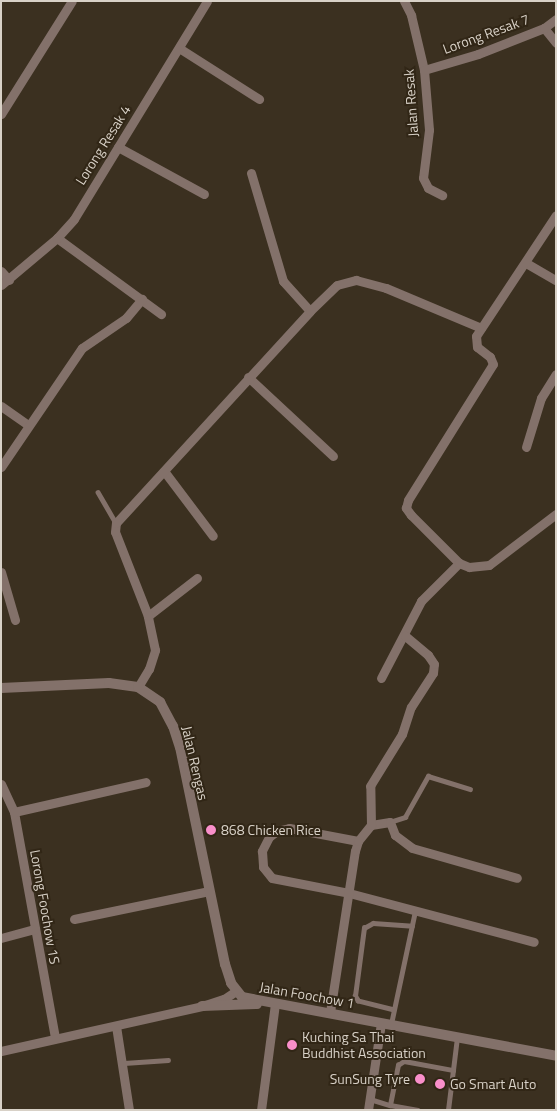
<!DOCTYPE html>
<html>
<head>
<meta charset="utf-8">
<style>
	body { margin:0 }
	#map { position:relative; width:557px; height:1111px; overflow:hidden; background:#3b3020; font-family:"Titillium Web",sans-serif }
	div>[style] { position:absolute }
	.service>* { height:4.5px; margin:-2.25px; padding:0 2.25px; transform-origin:2.25px; border-radius:2.25px; background:#83716a }
	.minor>* { height:9px; margin:-4.5px; padding:0 4.5px; transform-origin:4.5px; border-radius:4.5px; background:#83716a }
	.tertiary>* { height:10px; margin:-5px; padding:0 5px; transform-origin:5px; border-radius:5px; background:#83716a }
	.dots>* { width:14px; height:14px; translate:-50% -50%; box-sizing:border-box; border:2px solid #312616; border-radius:50% }
	span { translate:-50% -50%; white-space:nowrap; text-align:center; line-height:1.15; -webkit-text-stroke:4px #312616; paint-order:stroke }
	.street-label { font-size:14px; color:#d8d1c7 }
	.poi-label { font-size:14px; color:#d8d1c7 }
	.left { translate:0 -50%; text-align:left }
	.right { translate:-100% -50%; text-align:right }
	.frame { position:absolute; inset:0; border:2px solid #d8d1c7; pointer-events:none }
</style>
</head>
<body>
<div id="map">
	<div class="service">
		<div style="left:98px;top:492px;width:36px;rotate:60deg"></div>
		<div style="left:390px;top:822px;width:16px;rotate:-18deg"></div>
		<div style="left:405px;top:817px;width:47px;rotate:-60.7deg"></div>
		<div style="left:428px;top:776px;width:44px;rotate:17.2deg"></div>
		<div style="left:394px;top:1010px;width:37px;rotate:-166deg"></div>
		<div style="left:358px;top:1001px;width:6px;rotate:-121deg"></div>
		<div style="left:355px;top:996px;width:69px;rotate:-82.5deg"></div>
		<div style="left:364px;top:928px;width:10px;rotate:-29deg"></div>
		<div style="left:373px;top:923px;width:39px;rotate:4deg"></div>
		<div style="left:391px;top:1024px;width:116px;rotate:-78deg"></div>
		<div style="left:124px;top:1063px;width:44px;rotate:-3.9deg"></div>
		<div style="left:370px;top:1099px;width:21px;rotate:17deg"></div>
		<div style="left:390px;top:1105px;width:41px;rotate:-78.7deg"></div>
		<div style="left:398px;top:1065px;width:7px;rotate:-34deg"></div>
		<div style="left:404px;top:1061px;width:50px;rotate:10.4deg"></div>
		<div style="left:453px;top:1070px;width:31px;rotate:-83deg"></div>
		<div style="left:390px;top:1105px;width:28px;rotate:10deg"></div>
		<div style="left:448px;top:1110px;width:40px;rotate:-82.9deg"></div>
	</div>
	<div class="minor">
		<div style="left:404px;top:1px;width:16px;rotate:63deg"></div>
		<div style="left:411px;top:15px;width:57px;rotate:76.7deg"></div>
		<div style="left:424px;top:70px;width:60px;rotate:85.2deg"></div>
		<div style="left:429px;top:130px;width:48px;rotate:97.1deg"></div>
		<div style="left:423px;top:178px;width:11px;rotate:63deg"></div>
		<div style="left:428px;top:188px;width:16px;rotate:27deg"></div>
		<div style="left:544px;top:28px;width:19px;rotate:51deg"></div>
		<div style="left:179px;top:48px;width:95px;rotate:32.5deg"></div>
		<div style="left:424px;top:70px;width:56px;rotate:-16.5deg"></div>
		<div style="left:478px;top:54px;width:71px;rotate:-21.5deg"></div>
		<div style="left:544px;top:28px;width:15px;rotate:-37deg"></div>
		<div style="left:1px;top:114px;width:133px;rotate:-57.9deg"></div>
		<div style="left:118px;top:147px;width:98px;rotate:28.7deg"></div>
		<div style="left:251px;top:173px;width:113px;rotate:73.5deg"></div>
		<div style="left:283px;top:281px;width:40px;rotate:48deg"></div>
		<div style="left:57px;top:238px;width:129px;rotate:36.2deg"></div>
		<div style="left:526px;top:263px;width:34px;rotate:30deg"></div>
		<div style="left:1px;top:271px;width:12px;rotate:48deg"></div>
		<div style="left:1px;top:285px;width:73px;rotate:-40deg"></div>
		<div style="left:57px;top:238px;width:25px;rotate:-48deg"></div>
		<div style="left:74px;top:219px;width:255px;rotate:-58.6deg"></div>
		<div style="left:248px;top:377px;width:116px;rotate:42.9deg"></div>
		<div style="left:1px;top:406px;width:32px;rotate:35deg"></div>
		<div style="left:526px;top:447px;width:51px;rotate:-73deg"></div>
		<div style="left:541px;top:398px;width:28px;rotate:-58deg"></div>
		<div style="left:1px;top:467px;width:144px;rotate:-55.8deg"></div>
		<div style="left:82px;top:348px;width:53px;rotate:-34.3deg"></div>
		<div style="left:126px;top:318px;width:25px;rotate:-50deg"></div>
		<div style="left:164px;top:471px;width:81px;rotate:53deg"></div>
		<div style="left:459px;top:563px;width:68px;rotate:-135deg"></div>
		<div style="left:411px;top:515px;width:9px;rotate:-126deg"></div>
		<div style="left:406px;top:508px;width:8px;rotate:-76deg"></div>
		<div style="left:408px;top:500px;width:160px;rotate:-58deg"></div>
		<div style="left:493px;top:364px;width:8px;rotate:-113deg"></div>
		<div style="left:490px;top:357px;width:16px;rotate:-142deg"></div>
		<div style="left:477px;top:347px;width:11px;rotate:-95deg"></div>
		<div style="left:476px;top:336px;width:145px;rotate:-56.5deg"></div>
		<div style="left:1px;top:572px;width:50px;rotate:73.7deg"></div>
		<div style="left:148px;top:616px;width:62px;rotate:-37.8deg"></div>
		<div style="left:381px;top:678px;width:87px;rotate:-62.5deg"></div>
		<div style="left:421px;top:601px;width:54px;rotate:-45deg"></div>
		<div style="left:459px;top:563px;width:11px;rotate:22deg"></div>
		<div style="left:469px;top:567px;width:20px;rotate:-6deg"></div>
		<div style="left:489px;top:565px;width:84px;rotate:-37.3deg"></div>
		<div style="left:138px;top:687px;width:21px;rotate:-59deg"></div>
		<div style="left:149px;top:669px;width:20px;rotate:-72deg"></div>
		<div style="left:155px;top:650px;width:35px;rotate:-102deg"></div>
		<div style="left:148px;top:616px;width:90px;rotate:-111.4deg"></div>
		<div style="left:115px;top:532px;width:9px;rotate:-84deg"></div>
		<div style="left:116px;top:523px;width:287px;rotate:-47.5deg"></div>
		<div style="left:310px;top:311px;width:37px;rotate:-44deg"></div>
		<div style="left:337px;top:285px;width:20px;rotate:-15deg"></div>
		<div style="left:356px;top:280px;width:31px;rotate:15deg"></div>
		<div style="left:386px;top:288px;width:103px;rotate:22.8deg"></div>
		<div style="left:1px;top:784px;width:31px;rotate:65deg"></div>
		<div style="left:14px;top:812px;width:230px;rotate:79.7deg"></div>
		<div style="left:14px;top:812px;width:135px;rotate:-12.8deg"></div>
		<div style="left:371px;top:825px;width:19px;rotate:-9deg"></div>
		<div style="left:390px;top:822px;width:14px;rotate:69deg"></div>
		<div style="left:395px;top:835px;width:21px;rotate:37deg"></div>
		<div style="left:412px;top:848px;width:109px;rotate:15.9deg"></div>
		<div style="left:358px;top:841px;width:70px;rotate:-169.3deg"></div>
		<div style="left:289px;top:828px;width:12px;rotate:166deg"></div>
		<div style="left:277px;top:831px;width:10px;rotate:143deg"></div>
		<div style="left:269px;top:837px;width:16px;rotate:117deg"></div>
		<div style="left:262px;top:851px;width:16px;rotate:86deg"></div>
		<div style="left:263px;top:867px;width:14px;rotate:51deg"></div>
		<div style="left:272px;top:878px;width:78px;rotate:11deg"></div>
		<div style="left:349px;top:893px;width:191px;rotate:14.8deg"></div>
		<div style="left:74px;top:919px;width:138px;rotate:-11.7deg"></div>
		<div style="left:1px;top:938px;width:35px;rotate:-15deg"></div>
		<div style="left:330px;top:1012px;width:163px;rotate:-81.2deg"></div>
		<div style="left:355px;top:851px;width:10px;rotate:-73deg"></div>
		<div style="left:358px;top:841px;width:21px;rotate:-51deg"></div>
		<div style="left:371px;top:825px;width:39px;rotate:-91deg"></div>
		<div style="left:370px;top:786px;width:61px;rotate:-58.4deg"></div>
		<div style="left:402px;top:734px;width:28px;rotate:-72deg"></div>
		<div style="left:411px;top:707px;width:40px;rotate:-57.1deg"></div>
		<div style="left:433px;top:673px;width:9px;rotate:-84deg"></div>
		<div style="left:434px;top:664px;width:11px;rotate:-124deg"></div>
		<div style="left:428px;top:655px;width:30px;rotate:-140deg"></div>
		<div style="left:116px;top:1026px;width:85px;rotate:81.2deg"></div>
		<div style="left:1px;top:1051px;width:206px;rotate:-12.6deg"></div>
		<div style="left:202px;top:1006px;width:23px;rotate:-18deg"></div>
		<div style="left:224px;top:999px;width:14px;rotate:-34deg"></div>
		<div style="left:261px;top:1110px;width:108px;rotate:-82.5deg"></div>
		<div style="left:368px;top:1110px;width:88px;rotate:-81.5deg"></div>
	</div>
	<div class="tertiary">
		<div style="left:1px;top:688px;width:108px;rotate:-2.7deg"></div>
		<div style="left:109px;top:683px;width:29px;rotate:8deg"></div>
		<div style="left:138px;top:687px;width:27px;rotate:34deg"></div>
		<div style="left:160px;top:702px;width:27px;rotate:62deg"></div>
		<div style="left:173px;top:726px;width:22px;rotate:72deg"></div>
		<div style="left:180px;top:747px;width:222px;rotate:78.3deg"></div>
		<div style="left:225px;top:964px;width:20px;rotate:72deg"></div>
		<div style="left:231px;top:983px;width:18px;rotate:52deg"></div>
		<div style="left:242px;top:997px;width:319px;rotate:10.6deg"></div>
		<div style="left:202px;top:1006px;width:55px;rotate:-2.1deg"></div>
	</div>
	<div class="dots">
		<div style="left:211px;top:830px;background:#f98fca"></div>
		<div style="left:292px;top:1045px;background:#f98fca"></div>
		<div style="left:420px;top:1079px;background:#f98fca"></div>
		<div style="left:440px;top:1084px;background:#f98fca"></div>
	</div>
	<div class="street-label">
		<span style="left:486px;top:34px;rotate:-20deg">Lorong Resak 7</span>
		<span style="left:411px;top:103px;rotate:-94deg">Jalan Resak</span>
		<span style="left:103px;top:145px;rotate:-58deg">Lorong Resak 4</span>
		<span style="left:195px;top:763px;rotate:77deg">Jalan Rengas</span>
		<span style="left:45px;top:907px;rotate:80deg">Lorong Foochow 1S</span>
		<span style="left:307px;top:995px;rotate:10deg">Jalan Foochow 1</span>
	</div>
	<div class="poi-label">
		<span class="left" style="left:221px;top:830px">868 Chicken Rice</span>
		<span class="left" style="left:302px;top:1045px">Kuching Sa Thai<br>Buddhist Association</span>
		<span class="right" style="left:410px;top:1079px">SunSung Tyre</span>
		<span class="left" style="left:450px;top:1084px">Go Smart Auto</span>
	</div>
	<div class="frame"></div>
</div>
</body>
</html>
